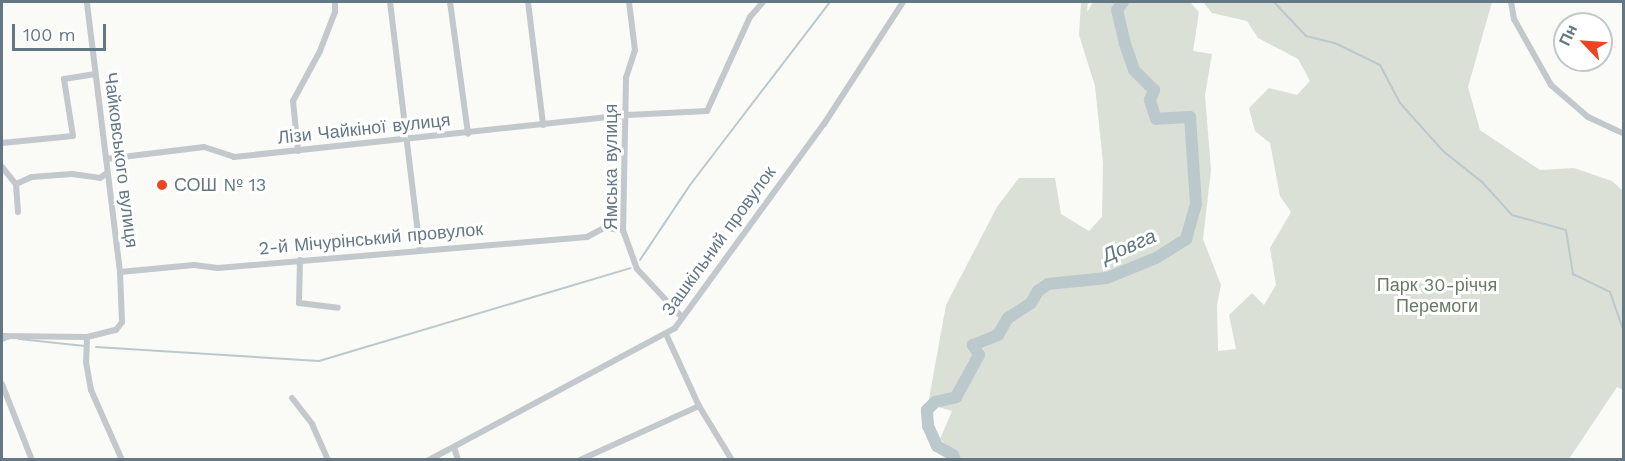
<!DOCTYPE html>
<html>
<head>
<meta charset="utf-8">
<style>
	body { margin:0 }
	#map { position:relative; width:1625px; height:461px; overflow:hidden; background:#fafaf7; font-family:"Work Sans",sans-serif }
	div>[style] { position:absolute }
	.green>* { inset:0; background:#dae0d6 }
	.stream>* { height:2px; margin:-1px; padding:0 1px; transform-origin:1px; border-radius:1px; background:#bbc9cc }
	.river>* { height:12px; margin:-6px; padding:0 6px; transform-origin:6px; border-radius:6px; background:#bbc9cc }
	.minor>* { height:6px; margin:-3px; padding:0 3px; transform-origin:3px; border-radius:3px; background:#c3c8cc }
	.dots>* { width:16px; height:16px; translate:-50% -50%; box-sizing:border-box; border:3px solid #fff; border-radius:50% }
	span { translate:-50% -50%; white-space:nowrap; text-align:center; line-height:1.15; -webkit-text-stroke:6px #fff; paint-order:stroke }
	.street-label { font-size:18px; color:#637884 }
	.poi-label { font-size:18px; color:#637884 }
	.left { translate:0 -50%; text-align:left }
	.park-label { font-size:18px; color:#687b62 }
	.water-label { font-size:20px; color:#5e777e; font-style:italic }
	.frame { position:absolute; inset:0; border:3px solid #637884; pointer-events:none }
	.north { position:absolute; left:1553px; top:12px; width:60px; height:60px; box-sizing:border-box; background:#fff; border:2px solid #c1c9ce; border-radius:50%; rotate:295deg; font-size:16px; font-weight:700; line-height:24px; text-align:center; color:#637884 }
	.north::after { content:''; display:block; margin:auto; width:21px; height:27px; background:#ee4423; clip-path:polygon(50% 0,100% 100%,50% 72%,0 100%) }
	.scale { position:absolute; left:12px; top:24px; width:94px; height:27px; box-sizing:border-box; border:3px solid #637884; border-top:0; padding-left:8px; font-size:18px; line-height:21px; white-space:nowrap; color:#637884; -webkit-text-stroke:4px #fff; paint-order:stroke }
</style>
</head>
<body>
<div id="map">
	<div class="green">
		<div style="clip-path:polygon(1081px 2px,1088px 2px,1087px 12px,1093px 2px,1190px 2px,1199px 12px,1193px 51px,1212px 54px,1205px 95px,1211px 170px,1203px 239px,1221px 285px,1217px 305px,1218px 351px,1236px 349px,1229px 315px,1252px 293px,1264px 305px,1276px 285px,1270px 248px,1291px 212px,1280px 196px,1270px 143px,1255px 131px,1249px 108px,1269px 88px,1297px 95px,1310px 81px,1298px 59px,1258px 38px,1247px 21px,1212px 13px,1203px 2px,1492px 2px,1468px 87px,1480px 130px,1540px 170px,1574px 168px,1612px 181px,1623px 191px,1623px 390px,1617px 387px,1569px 459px,961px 459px,940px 439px,952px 411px,928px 404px,946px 305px,997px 207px,1019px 178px,1055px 178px,1061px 214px,1089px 231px,1102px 217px,1103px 163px,1095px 86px,1079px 35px)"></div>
	</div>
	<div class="stream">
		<div style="left:1274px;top:2px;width:47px;rotate:46.7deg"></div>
		<div style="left:1306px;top:36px;width:30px;rotate:14deg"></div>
		<div style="left:1335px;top:43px;width:50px;rotate:26.1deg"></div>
		<div style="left:1380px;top:65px;width:43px;rotate:62.2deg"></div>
		<div style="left:1400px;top:103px;width:64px;rotate:48.1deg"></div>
		<div style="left:1443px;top:151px;width:50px;rotate:38.5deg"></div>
		<div style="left:1482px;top:182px;width:45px;rotate:47.7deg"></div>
		<div style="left:1512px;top:215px;width:56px;rotate:15.5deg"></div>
		<div style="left:1566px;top:230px;width:45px;rotate:81deg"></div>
		<div style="left:1573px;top:274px;width:41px;rotate:25.9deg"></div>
		<div style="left:1610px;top:292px;width:42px;rotate:70.7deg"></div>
		<div style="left:640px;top:260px;width:90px;rotate:-56.3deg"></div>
		<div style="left:690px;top:185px;width:230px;rotate:-52.6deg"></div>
		<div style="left:19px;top:339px;width:66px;rotate:6.1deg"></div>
		<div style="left:2px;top:341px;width:9px;rotate:-21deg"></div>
		<div style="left:96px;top:347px;width:223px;rotate:3.6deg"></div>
		<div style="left:319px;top:361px;width:325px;rotate:-16.6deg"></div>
	</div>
	<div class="river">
		<div style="left:955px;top:460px;width:5px;rotate:-112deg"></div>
		<div style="left:953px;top:455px;width:18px;rotate:-151deg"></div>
		<div style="left:937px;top:446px;width:22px;rotate:-114deg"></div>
		<div style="left:928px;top:426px;width:16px;rotate:-94deg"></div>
		<div style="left:927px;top:410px;width:11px;rotate:-45deg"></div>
		<div style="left:935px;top:402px;width:22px;rotate:-13deg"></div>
		<div style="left:956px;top:397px;width:48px;rotate:-61.3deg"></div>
		<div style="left:979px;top:355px;width:12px;rotate:-121deg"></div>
		<div style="left:973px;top:345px;width:27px;rotate:-22deg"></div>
		<div style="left:998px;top:335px;width:20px;rotate:-60deg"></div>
		<div style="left:1008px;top:318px;width:27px;rotate:-33deg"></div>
		<div style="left:1031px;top:303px;width:14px;rotate:-60deg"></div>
		<div style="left:1038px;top:291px;width:12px;rotate:-35deg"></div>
		<div style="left:1048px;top:284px;width:59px;rotate:-5.8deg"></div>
		<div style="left:1107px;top:278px;width:53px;rotate:-22.2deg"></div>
		<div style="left:1156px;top:258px;width:36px;rotate:-32deg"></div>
		<div style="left:1186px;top:239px;width:36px;rotate:-74deg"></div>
		<div style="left:1196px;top:204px;width:87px;rotate:-93.9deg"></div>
		<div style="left:1190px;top:117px;width:34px;rotate:177deg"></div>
		<div style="left:1156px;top:119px;width:20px;rotate:-108deg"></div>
		<div style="left:1150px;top:100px;width:11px;rotate:-68deg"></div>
		<div style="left:1154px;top:90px;width:28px;rotate:-135deg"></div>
		<div style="left:1134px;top:70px;width:28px;rotate:-109deg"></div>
		<div style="left:1125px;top:44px;width:35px;rotate:-103deg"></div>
		<div style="left:1117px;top:10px;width:10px;rotate:-53deg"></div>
	</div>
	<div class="minor">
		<div style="left:390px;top:2px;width:249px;rotate:83.1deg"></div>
		<div style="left:450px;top:2px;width:133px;rotate:82.2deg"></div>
		<div style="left:528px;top:2px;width:124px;rotate:83deg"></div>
		<div style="left:629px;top:2px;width:48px;rotate:82.9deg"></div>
		<div style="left:635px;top:50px;width:29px;rotate:108deg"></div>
		<div style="left:626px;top:78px;width:152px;rotate:91.1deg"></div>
		<div style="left:623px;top:230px;width:41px;rotate:70.3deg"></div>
		<div style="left:637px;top:269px;width:64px;rotate:46.9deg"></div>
		<div style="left:1511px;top:2px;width:17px;rotate:80deg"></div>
		<div style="left:1514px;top:19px;width:76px;rotate:60.7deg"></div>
		<div style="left:1551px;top:85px;width:49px;rotate:40.9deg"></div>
		<div style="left:1588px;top:117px;width:40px;rotate:25deg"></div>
		<div style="left:2px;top:143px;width:71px;rotate:-5.6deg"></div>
		<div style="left:73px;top:136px;width:58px;rotate:-99deg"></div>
		<div style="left:64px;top:79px;width:32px;rotate:-9deg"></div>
		<div style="left:298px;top:151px;width:50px;rotate:-95.7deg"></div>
		<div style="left:293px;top:101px;width:57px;rotate:-61.6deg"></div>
		<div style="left:320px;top:51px;width:42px;rotate:-69deg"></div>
		<div style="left:335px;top:12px;width:10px;rotate:-90deg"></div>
		<div style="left:106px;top:159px;width:99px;rotate:-7deg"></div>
		<div style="left:204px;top:147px;width:32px;rotate:18deg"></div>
		<div style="left:234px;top:157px;width:395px;rotate:-6.1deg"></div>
		<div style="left:627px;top:115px;width:80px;rotate:-2.9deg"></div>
		<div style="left:707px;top:111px;width:103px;rotate:-65.4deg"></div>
		<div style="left:750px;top:17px;width:20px;rotate:-49deg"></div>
		<div style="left:2px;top:167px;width:22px;rotate:51deg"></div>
		<div style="left:16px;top:184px;width:17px;rotate:-24deg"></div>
		<div style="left:32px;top:177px;width:40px;rotate:-4.3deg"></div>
		<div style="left:72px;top:174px;width:28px;rotate:8deg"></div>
		<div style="left:100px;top:178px;width:9px;rotate:-36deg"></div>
		<div style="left:16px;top:184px;width:28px;rotate:86deg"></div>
		<div style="left:300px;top:260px;width:43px;rotate:91.3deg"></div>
		<div style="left:299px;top:303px;width:39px;rotate:7deg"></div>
		<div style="left:120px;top:272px;width:74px;rotate:-5.4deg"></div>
		<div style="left:194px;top:265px;width:24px;rotate:7deg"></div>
		<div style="left:218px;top:268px;width:370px;rotate:-4.8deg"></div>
		<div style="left:587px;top:237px;width:19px;rotate:-28deg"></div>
		<div style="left:604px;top:228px;width:19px;rotate:6deg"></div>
		<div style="left:666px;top:334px;width:79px;rotate:65.4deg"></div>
		<div style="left:699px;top:406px;width:63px;rotate:58.6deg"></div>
		<div style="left:2px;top:336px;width:85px;rotate:0.7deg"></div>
		<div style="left:87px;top:337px;width:30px;rotate:-14deg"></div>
		<div style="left:116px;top:330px;width:10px;rotate:-53deg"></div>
		<div style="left:122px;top:322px;width:50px;rotate:-92.3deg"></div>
		<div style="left:120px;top:272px;width:272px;rotate:-97deg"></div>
		<div style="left:87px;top:337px;width:25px;rotate:92deg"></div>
		<div style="left:86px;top:362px;width:28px;rotate:80deg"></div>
		<div style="left:91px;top:390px;width:77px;rotate:66.1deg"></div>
		<div style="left:2px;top:384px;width:82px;rotate:68.5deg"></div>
		<div style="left:292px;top:398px;width:33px;rotate:52deg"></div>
		<div style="left:312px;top:424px;width:39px;rotate:66deg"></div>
		<div style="left:454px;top:447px;width:14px;rotate:73deg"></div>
		<div style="left:429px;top:460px;width:279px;rotate:-28.2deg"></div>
		<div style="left:675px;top:328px;width:253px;rotate:-53.9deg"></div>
		<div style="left:824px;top:124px;width:145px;rotate:-57.1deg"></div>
		<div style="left:580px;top:460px;width:131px;rotate:-24.4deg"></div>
	</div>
	<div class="dots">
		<div style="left:162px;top:185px;background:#ee4423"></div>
	</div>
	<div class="street-label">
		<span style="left:364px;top:129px;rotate:-6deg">Лізи Чайкіної вулиця</span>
		<span style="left:121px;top:160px;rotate:83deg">Чайковського вулиця</span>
		<span style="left:611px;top:167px;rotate:-90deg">Ямська вулиця</span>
		<span style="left:371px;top:239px;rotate:-5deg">2-й Мічурінський провулок</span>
		<span style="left:719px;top:241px;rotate:-54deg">Зашкільний провулок</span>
	</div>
	<div class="poi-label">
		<span class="left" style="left:174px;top:185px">СОШ № 13</span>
	</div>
	<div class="park-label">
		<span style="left:1437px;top:296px">Парк 30-річчя<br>Перемоги</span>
	</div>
	<div class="water-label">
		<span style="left:1129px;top:246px;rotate:-23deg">Довга</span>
	</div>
	<div class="frame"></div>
	<div class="north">Пн</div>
	<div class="scale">100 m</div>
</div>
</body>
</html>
